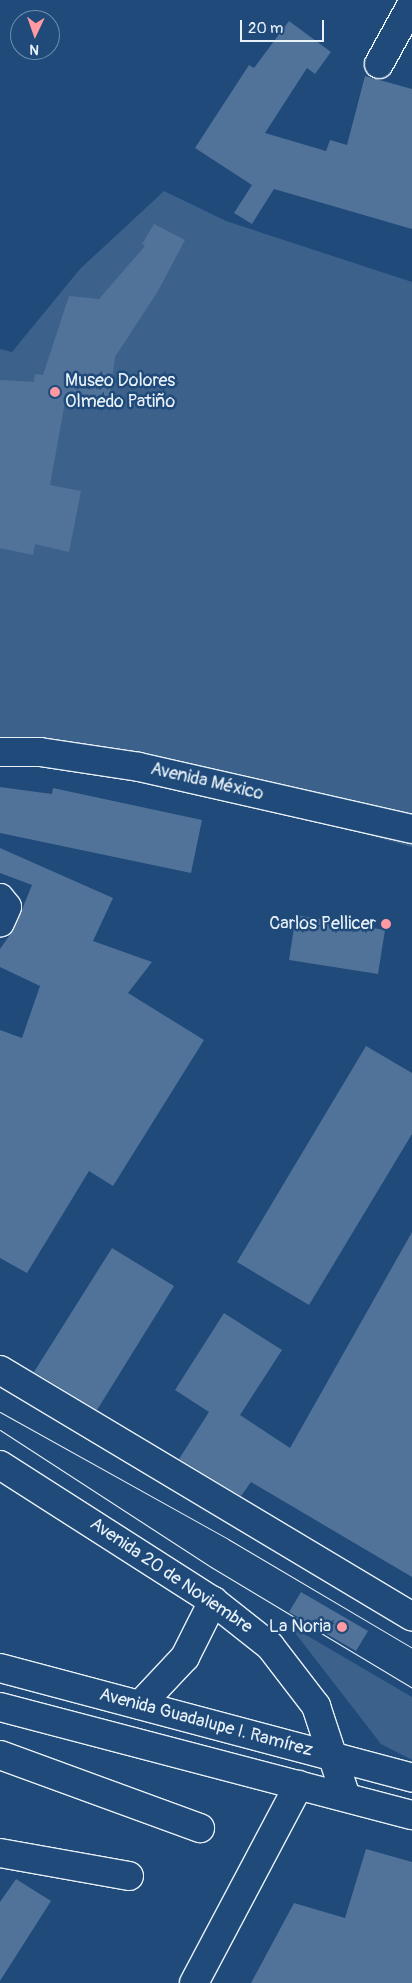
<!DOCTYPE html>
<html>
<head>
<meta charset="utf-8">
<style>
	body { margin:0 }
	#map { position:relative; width:412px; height:1983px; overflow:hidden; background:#1f4a7a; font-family:Pangolin,sans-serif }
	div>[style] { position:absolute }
	.green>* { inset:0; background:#3c628c }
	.building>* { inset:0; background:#517399 }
	.roads { filter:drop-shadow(1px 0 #e8f1f8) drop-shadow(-1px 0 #e8f1f8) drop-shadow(0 1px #e8f1f8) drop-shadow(0 -1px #e8f1f8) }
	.minor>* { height:28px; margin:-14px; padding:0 14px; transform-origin:14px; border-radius:14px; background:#1f4a7a }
	.major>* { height:28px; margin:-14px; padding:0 14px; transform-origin:14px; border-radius:14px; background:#1f4a7a }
	.tram>* { height:1px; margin:-0.5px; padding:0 0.5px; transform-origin:0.5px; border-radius:0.5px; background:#e8f1f8 }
	.dots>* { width:14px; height:14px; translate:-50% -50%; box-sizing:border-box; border:2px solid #1f4a7a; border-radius:50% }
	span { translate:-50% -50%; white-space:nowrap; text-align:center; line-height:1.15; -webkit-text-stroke:5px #1f4a7a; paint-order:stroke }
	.poi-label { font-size:18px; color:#e8f1f8 }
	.left { translate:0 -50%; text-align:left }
	.right { translate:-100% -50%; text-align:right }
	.street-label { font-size:18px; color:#e8f1f8 }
	.north { position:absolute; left:10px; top:10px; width:50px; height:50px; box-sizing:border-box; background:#1f4a7a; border:1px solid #6f8dac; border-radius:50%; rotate:183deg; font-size:14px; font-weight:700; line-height:20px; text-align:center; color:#e8f1f8 }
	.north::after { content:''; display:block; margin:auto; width:18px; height:22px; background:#ff9aa2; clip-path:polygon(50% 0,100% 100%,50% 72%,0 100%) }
	.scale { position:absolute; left:240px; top:20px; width:84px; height:22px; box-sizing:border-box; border:2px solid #e8f1f8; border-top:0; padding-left:6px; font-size:15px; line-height:18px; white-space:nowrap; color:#e8f1f8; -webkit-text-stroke:4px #1f4a7a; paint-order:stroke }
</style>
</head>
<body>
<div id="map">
	<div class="green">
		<div style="clip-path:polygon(164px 191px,226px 221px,412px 282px,412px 847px,133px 771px,0 748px,0 349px,12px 352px,80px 269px)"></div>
		<div style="clip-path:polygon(289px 1625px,412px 1697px,412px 1760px,381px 1744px)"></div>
	</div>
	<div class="building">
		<div style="clip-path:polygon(289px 21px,331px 52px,315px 74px,307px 68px,265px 133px,326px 151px,330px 140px,347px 145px,365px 76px,412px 89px,412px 229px,274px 189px,252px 224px,234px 213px,252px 185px,195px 148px,249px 65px,254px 68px)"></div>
		<div style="clip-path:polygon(154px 224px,185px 240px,158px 291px,115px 357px,108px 407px,65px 402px,50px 485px,81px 491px,69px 552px,35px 544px,33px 555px,0 548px,0 380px,34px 382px,35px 374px,43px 375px,69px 296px,99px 299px,145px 246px,142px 244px)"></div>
		<div style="clip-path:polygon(0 787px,52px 794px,53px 788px,202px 820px,191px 873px,0 833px)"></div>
		<div style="clip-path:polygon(0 848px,113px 898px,93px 941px,152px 962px,128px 993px,204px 1040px,113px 1186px,89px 1171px,27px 1273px,0 1258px,0 1030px,22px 1038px,40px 986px,0 967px,0 949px,14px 929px,32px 885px,0 873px)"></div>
		<div style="clip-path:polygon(296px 915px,385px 930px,378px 974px,289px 960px)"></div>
		<div style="clip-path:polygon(366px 1046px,412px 1073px,412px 1134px,309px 1305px,237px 1262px)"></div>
		<div style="clip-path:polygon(412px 1232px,412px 1577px,251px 1482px,241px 1496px,179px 1459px,209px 1412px,175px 1390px,224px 1313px,282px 1350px,240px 1415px,290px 1448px)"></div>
		<div style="clip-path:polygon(112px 1248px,174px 1286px,97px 1410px,34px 1372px)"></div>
		<div style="clip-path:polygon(301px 1592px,368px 1631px,356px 1651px,289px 1612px)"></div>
		<div style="clip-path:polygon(366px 1849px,412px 1862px,412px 1983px,251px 1983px,294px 1903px,345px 1918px)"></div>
		<div style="clip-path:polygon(16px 1879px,51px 1901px,0 1981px,0 1902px)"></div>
	</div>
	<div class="roads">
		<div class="minor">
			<div style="left:379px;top:64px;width:68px;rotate:-61.2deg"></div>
			<div style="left:0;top:752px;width:40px"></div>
			<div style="left:40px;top:752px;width:100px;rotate:8.6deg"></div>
			<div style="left:139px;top:767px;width:280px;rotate:12.8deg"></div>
			<div style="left:0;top:898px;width:11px;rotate:52deg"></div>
			<div style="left:7px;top:907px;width:17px;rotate:114deg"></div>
			<div style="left:0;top:1755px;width:213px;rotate:20.1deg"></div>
			<div style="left:0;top:1853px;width:131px;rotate:10.1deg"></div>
			<div style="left:194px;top:1983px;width:224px;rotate:-62.1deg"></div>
		</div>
		<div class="major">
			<div style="left:0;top:1370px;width:480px;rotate:30.9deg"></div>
			<div style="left:0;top:1465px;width:253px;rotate:32.6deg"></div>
			<div style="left:213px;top:1601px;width:73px;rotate:38.3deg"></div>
			<div style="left:270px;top:1646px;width:76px;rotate:52.5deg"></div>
			<div style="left:316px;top:1706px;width:96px;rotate:71.8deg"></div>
			<div style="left:0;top:1668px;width:426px;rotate:14.9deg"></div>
			<div style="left:140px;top:1705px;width:66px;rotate:-46.8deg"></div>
			<div style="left:185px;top:1657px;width:63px;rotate:-63.4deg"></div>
			<div style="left:0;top:1707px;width:426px;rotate:14.7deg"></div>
		</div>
	</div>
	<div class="tram">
		<div style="left:0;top:1412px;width:261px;rotate:29.1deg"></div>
		<div style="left:228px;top:1539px;width:214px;rotate:30.6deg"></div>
		<div style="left:0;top:1430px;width:252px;rotate:33deg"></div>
		<div style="left:211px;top:1567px;width:235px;rotate:31deg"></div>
	</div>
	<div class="dots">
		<div style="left:55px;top:392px;background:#ff9aa2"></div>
		<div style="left:386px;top:924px;background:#ff9aa2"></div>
		<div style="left:342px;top:1627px;background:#ff9aa2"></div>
	</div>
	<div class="poi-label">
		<span class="left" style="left:65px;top:392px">Museo Dolores<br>Olmedo Patiño</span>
		<span class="right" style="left:376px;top:924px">Carlos Pellicer</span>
		<span class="right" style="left:331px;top:1627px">La Noria</span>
	</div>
	<div class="street-label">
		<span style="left:207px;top:782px;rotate:13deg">Avenida México</span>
		<span style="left:171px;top:1576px;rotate:34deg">Avenida 20 de Noviembre</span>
		<span style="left:206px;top:1723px;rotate:15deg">Avenida Guadalupe I. Ramírez</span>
	</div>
	<div class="north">N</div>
	<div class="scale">20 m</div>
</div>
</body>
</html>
